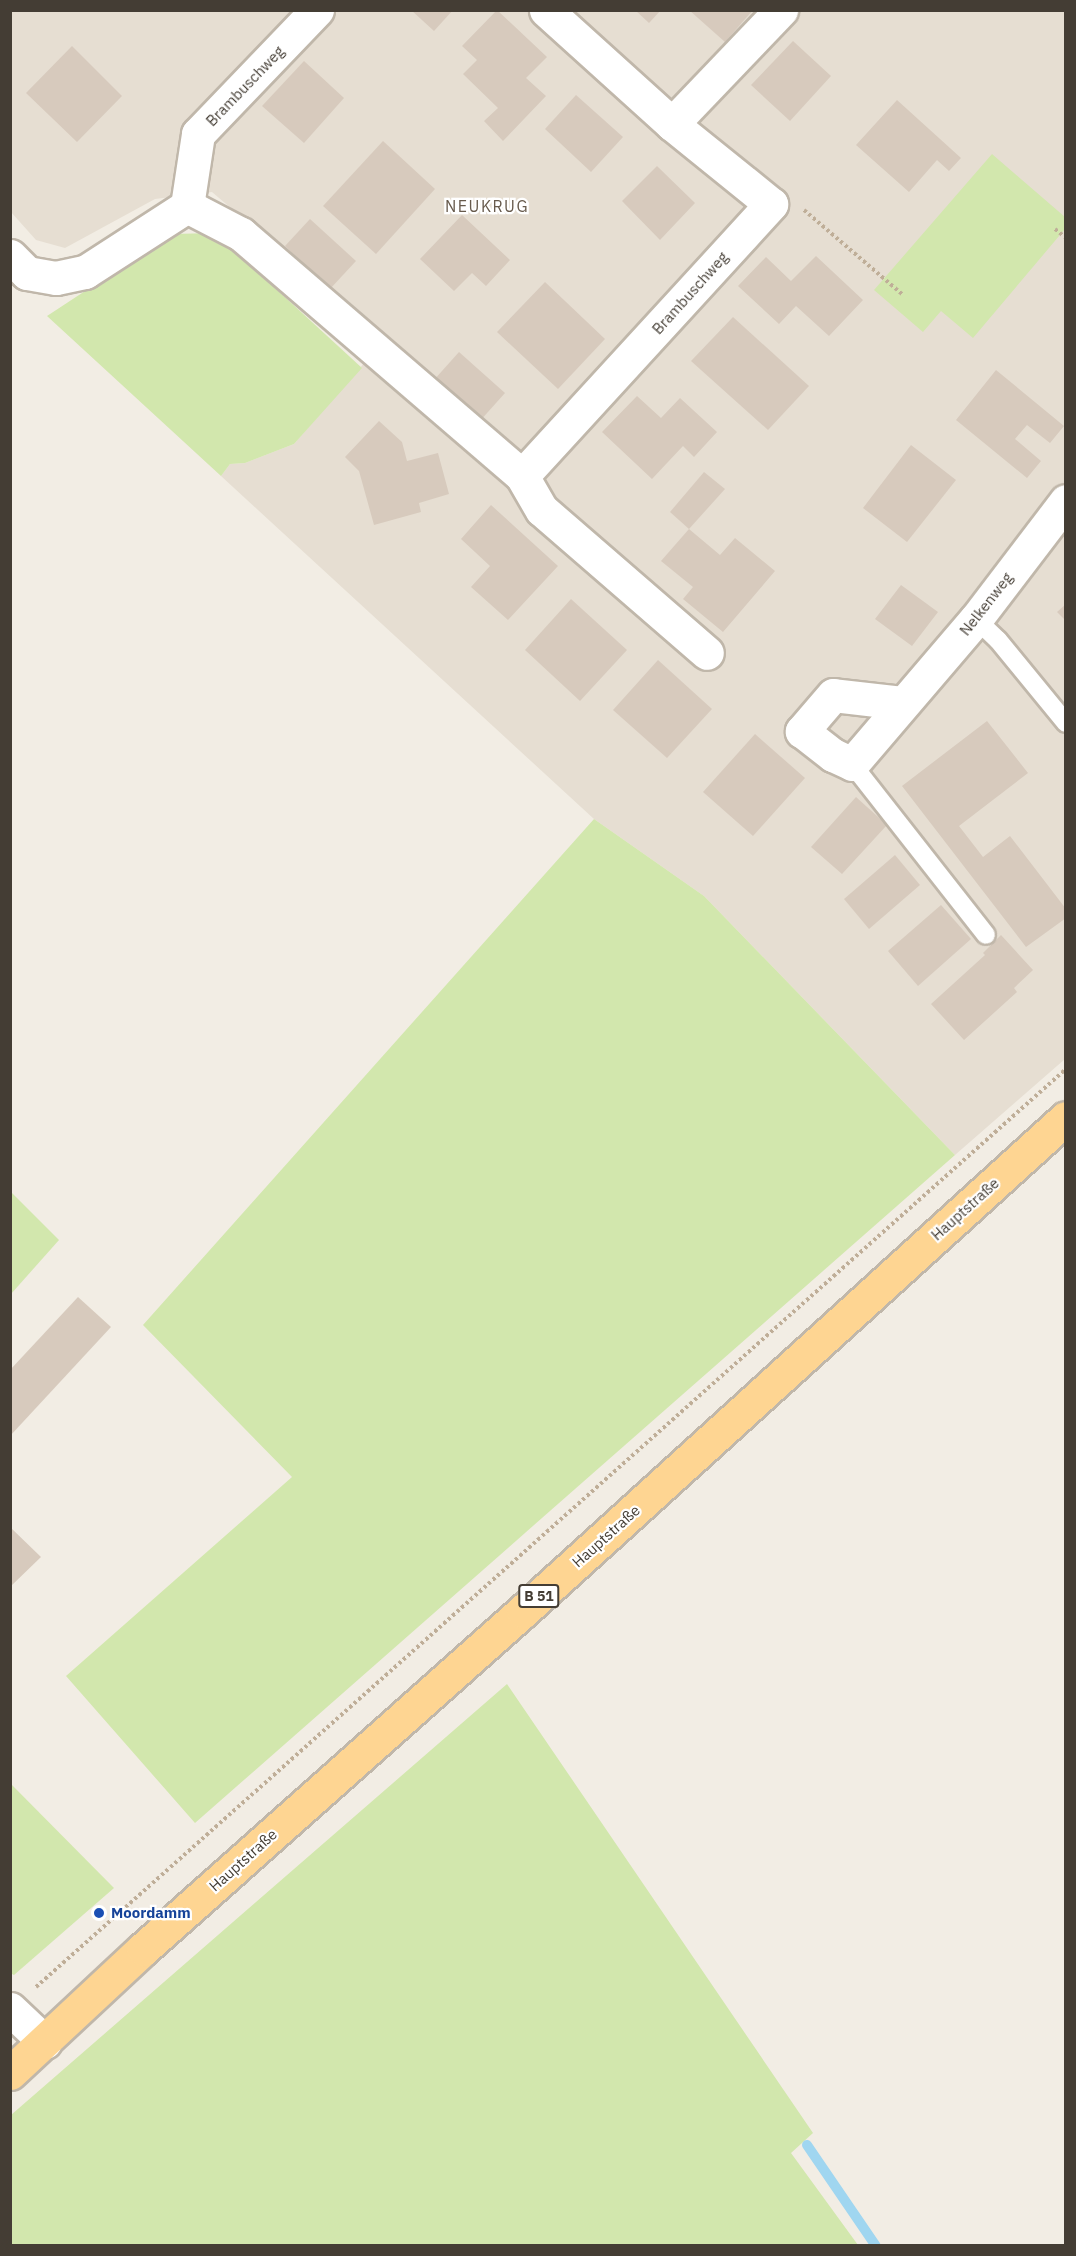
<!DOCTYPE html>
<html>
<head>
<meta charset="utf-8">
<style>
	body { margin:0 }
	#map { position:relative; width:1076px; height:2256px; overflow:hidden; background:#f2ede4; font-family:"IBM Plex Sans",sans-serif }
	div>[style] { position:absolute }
	.residential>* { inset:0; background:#e6ded2 }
	.green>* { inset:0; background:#d2e7ad }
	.stream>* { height:10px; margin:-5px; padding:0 5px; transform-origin:5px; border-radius:5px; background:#a0d6f0 }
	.building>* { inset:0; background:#d7cabd }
	.path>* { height:4px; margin-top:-2px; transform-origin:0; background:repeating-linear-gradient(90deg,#bfae98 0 3px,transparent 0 6px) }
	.roads { filter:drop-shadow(2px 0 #c0b7aa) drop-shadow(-2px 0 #c0b7aa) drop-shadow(0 2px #c0b7aa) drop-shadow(0 -2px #c0b7aa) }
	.lane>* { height:18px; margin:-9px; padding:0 9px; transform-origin:9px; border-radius:9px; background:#fff }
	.street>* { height:33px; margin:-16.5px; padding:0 16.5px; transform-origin:16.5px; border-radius:16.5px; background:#fff }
	.primary>* { height:33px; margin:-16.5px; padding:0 16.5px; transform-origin:16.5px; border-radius:16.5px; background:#fed592 }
	.dots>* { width:16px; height:16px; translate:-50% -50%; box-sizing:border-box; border:3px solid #fff; border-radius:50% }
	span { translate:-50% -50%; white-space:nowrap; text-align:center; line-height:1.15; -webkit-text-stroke:4.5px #fff; paint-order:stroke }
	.shield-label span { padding:2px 4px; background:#fff; border:2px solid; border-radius:4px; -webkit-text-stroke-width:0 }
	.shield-label { font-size:14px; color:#443d34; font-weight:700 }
	.street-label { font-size:15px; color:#443d34 }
	.transit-label { font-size:15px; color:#164399; font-weight:700 }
	.left { translate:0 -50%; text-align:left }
	.neighbourhood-label { font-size:16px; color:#675a4c; letter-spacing:1.5px }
	.frame { position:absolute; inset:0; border:12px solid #443d34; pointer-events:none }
</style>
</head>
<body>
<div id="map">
	<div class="residential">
		<div style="clip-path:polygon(11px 11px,1065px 11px,1065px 1059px,955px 1155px,704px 896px,594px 819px,221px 476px,230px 464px,245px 463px,294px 444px,385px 339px,212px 192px,155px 199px,65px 248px,36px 240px,11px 212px)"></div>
	</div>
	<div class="green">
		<div style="clip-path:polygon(992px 154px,1065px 217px,1065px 229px,973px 338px,941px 311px,923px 332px,874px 290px)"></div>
		<div style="clip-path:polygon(215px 233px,362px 368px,294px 444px,245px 463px,230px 464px,221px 476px,47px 316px,172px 234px)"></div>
		<div style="clip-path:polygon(594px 819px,704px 896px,955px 1155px,195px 1823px,66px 1676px,292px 1477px,143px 1325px)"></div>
		<div style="clip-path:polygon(10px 1191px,59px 1240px,11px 1294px,10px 1294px)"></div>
		<div style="clip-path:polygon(507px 1684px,813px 2133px,791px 2153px,858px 2245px,11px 2245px,11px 2115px)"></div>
		<div style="clip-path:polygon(10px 1783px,114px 1888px,14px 1975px,10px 1973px)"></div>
	</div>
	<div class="stream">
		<div style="left:807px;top:2145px;width:122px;rotate:55.7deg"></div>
	</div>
	<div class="building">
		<div style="clip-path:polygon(411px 10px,453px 10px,434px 31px)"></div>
		<div style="clip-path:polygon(497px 10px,547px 57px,526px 78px,546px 96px,503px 141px,484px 121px,498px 108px,463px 74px,477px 60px,462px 46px)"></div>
		<div style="clip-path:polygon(635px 10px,661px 10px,649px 23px)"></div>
		<div style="clip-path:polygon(689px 10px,753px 10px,725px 42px)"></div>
		<div style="clip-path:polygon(793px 41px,831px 76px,790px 121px,751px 85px)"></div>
		<div style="clip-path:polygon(72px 46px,122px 96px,77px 142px,26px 93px)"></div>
		<div style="clip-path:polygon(304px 61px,344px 98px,304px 143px,262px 106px)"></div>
		<div style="clip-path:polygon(576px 95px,623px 137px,591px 172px,545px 129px)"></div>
		<div style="clip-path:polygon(897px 100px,961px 158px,949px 171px,937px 160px,909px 192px,856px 145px)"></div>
		<div style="clip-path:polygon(383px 141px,435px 189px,376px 254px,323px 206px)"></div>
		<div style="clip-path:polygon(657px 166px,695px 203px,660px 240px,622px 201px)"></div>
		<div style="clip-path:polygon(462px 215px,510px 260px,486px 286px,472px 273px,454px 291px,420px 259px)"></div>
		<div style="clip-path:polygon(310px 219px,356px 261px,330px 289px,285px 246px)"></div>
		<div style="clip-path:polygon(816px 256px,863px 300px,829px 336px,796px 306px,779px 324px,738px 286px,766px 257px,791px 281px)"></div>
		<div style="clip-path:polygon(545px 282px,605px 339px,558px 389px,497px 332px)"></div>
		<div style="clip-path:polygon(733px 317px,809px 386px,768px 430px,691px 361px)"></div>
		<div style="clip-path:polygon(459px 352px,505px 393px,479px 422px,433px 381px)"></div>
		<div style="clip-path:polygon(996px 370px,1064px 426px,1050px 443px,1027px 425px,1015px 439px,1041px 461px,1027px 478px,956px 420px)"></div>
		<div style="clip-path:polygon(637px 396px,661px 418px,680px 398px,717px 432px,694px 457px,683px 446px,652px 479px,602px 432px)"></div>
		<div style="clip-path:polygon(379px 421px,402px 442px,407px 461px,438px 453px,449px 494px,419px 503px,421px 512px,374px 525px,359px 471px,345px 457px)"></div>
		<div style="clip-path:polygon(911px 445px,956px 480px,907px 542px,863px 508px)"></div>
		<div style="clip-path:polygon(704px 472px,725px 489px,689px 529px,670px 512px)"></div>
		<div style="clip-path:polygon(491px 505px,558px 566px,508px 620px,471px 587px,490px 566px,461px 539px)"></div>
		<div style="clip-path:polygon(689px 529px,720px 555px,735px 538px,775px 571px,723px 632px,683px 599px,693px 587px,661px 561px)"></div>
		<div style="clip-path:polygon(901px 585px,938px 612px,912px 646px,875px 619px)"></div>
		<div style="clip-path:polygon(571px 599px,627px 650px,580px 701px,525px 650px)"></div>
		<div style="clip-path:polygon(1066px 604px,1066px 621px,1057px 612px)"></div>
		<div style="clip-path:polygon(658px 660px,712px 709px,667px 758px,613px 710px)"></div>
		<div style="clip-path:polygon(987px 721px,1028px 773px,959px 826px,983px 857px,1010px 836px,1066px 909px,1066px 918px,1026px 947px,902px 786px)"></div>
		<div style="clip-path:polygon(755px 734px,805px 778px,753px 836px,703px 792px)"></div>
		<div style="clip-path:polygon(856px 797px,887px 825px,842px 874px,811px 847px)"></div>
		<div style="clip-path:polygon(895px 855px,920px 885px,869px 929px,844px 899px)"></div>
		<div style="clip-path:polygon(941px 905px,971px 939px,918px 986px,888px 951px)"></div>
		<div style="clip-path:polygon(1001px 935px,1033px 970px,1014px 988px,1017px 992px,964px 1040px,931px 1004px,985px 955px,983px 953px)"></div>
		<div style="clip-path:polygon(78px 1297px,111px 1327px,10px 1436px,10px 1370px)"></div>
		<div style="clip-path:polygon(10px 1527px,41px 1557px,10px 1587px)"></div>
	</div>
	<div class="path">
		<div style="left:804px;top:210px;width:129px;rotate:40.6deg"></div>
		<div style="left:1055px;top:229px;width:14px;rotate:39deg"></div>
		<div style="left:36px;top:1987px;width:1380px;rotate:-41.71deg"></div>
	</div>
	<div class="roads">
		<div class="lane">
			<div style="left:976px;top:619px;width:30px;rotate:44deg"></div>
			<div style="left:998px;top:640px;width:107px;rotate:50.7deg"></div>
			<div style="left:852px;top:764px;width:217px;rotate:51.9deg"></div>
		</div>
		<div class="street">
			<div style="left:672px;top:124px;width:158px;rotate:-46.3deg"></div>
			<div style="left:187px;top:206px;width:73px;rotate:-81.3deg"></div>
			<div style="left:198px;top:134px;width:172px;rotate:-46.2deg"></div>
			<div style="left:10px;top:256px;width:24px;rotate:45deg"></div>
			<div style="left:27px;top:273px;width:29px;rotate:10deg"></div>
			<div style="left:56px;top:278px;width:30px;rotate:-12deg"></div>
			<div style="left:85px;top:272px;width:121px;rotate:-32.9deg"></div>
			<div style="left:187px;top:206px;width:61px;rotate:27.4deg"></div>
			<div style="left:241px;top:234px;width:371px;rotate:40.7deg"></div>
			<div style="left:522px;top:476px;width:39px;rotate:60deg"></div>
			<div style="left:542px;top:510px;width:218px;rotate:40.9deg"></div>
			<div style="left:522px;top:476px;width:369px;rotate:-47.5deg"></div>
			<div style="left:771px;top:204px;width:127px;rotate:-141.1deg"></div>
			<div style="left:672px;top:124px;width:170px;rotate:-137.9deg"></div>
			<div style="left:902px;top:703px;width:69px;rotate:-173.4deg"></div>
			<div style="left:833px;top:695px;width:48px;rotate:130.7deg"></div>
			<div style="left:802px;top:731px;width:39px;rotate:38deg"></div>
			<div style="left:833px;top:755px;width:21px;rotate:25deg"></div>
			<div style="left:852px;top:764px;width:191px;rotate:-49.5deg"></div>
			<div style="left:976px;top:619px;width:148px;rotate:-52.7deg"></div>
			<div style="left:10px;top:2009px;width:48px;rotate:43.3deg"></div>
		</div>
		<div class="primary">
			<div style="left:10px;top:2073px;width:182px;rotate:-43deg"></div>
			<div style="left:143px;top:1949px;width:509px;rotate:-41.65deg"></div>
			<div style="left:523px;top:1611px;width:733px;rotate:-42.24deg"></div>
		</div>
	</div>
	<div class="dots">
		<div style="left:99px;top:1913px;background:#1a4fb4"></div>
	</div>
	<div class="shield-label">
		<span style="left:539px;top:1596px">B 51</span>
	</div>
	<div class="street-label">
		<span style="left:245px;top:86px;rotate:-46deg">Brambuschweg</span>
		<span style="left:690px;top:293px;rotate:-48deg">Brambuschweg</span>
		<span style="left:986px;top:604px;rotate:-52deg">Nelkenweg</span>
		<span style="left:965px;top:1209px;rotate:-42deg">Hauptstraße</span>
		<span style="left:606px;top:1536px;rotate:-42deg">Hauptstraße</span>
		<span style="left:243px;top:1860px;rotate:-42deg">Hauptstraße</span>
	</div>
	<div class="transit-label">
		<span class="left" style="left:111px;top:1913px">Moordamm</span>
	</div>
	<div class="neighbourhood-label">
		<span style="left:487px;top:206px">NEUKRUG</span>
	</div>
	<div class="frame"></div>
</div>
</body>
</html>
